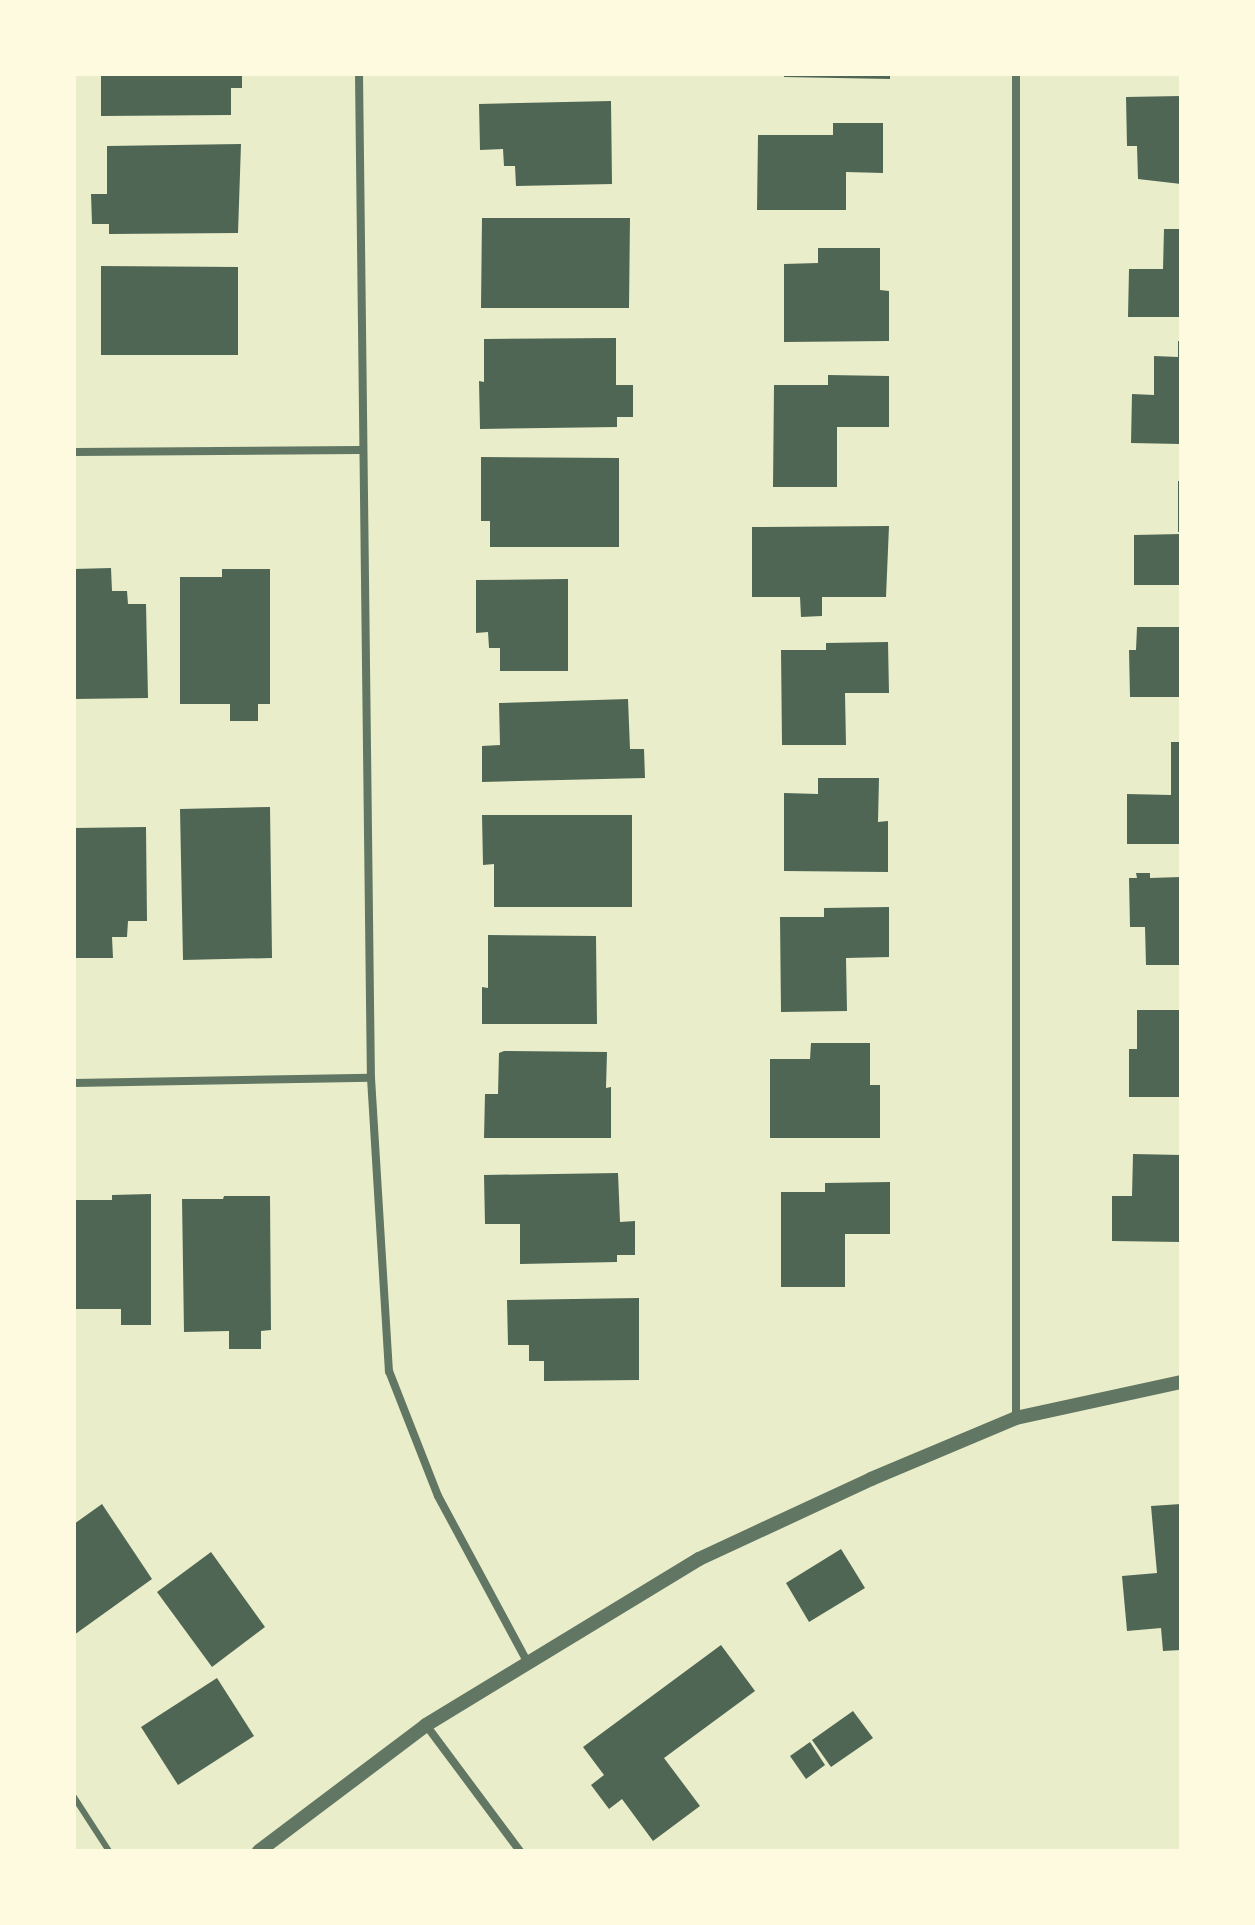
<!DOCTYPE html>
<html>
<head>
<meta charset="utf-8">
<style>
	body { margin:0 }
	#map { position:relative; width:1255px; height:1925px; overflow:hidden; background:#e9edc9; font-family:"Titillium Web",sans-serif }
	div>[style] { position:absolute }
	.building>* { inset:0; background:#4f6655 }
	.service>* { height:6px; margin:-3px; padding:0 3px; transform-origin:3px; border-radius:3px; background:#617663 }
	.minor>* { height:8px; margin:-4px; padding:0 4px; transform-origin:4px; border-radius:4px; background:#617663 }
	.tertiary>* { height:14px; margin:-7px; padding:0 7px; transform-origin:7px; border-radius:7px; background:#617663 }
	span { translate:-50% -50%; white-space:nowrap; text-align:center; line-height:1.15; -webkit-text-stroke:8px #fefae0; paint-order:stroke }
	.frame { position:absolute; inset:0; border:76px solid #fefae0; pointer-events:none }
</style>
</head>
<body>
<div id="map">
	<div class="building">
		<div style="clip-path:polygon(101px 74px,242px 74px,242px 88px,231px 88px,231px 115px,101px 116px)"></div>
		<div style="clip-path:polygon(784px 74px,890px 74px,890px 79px,784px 77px)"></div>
		<div style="clip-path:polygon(1181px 96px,1181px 184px,1138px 179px,1137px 146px,1127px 146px,1126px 97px)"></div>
		<div style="clip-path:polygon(611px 101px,612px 184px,516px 186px,515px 166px,504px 166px,503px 149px,480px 150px,479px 104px)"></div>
		<div style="clip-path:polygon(833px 123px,883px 123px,883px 173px,846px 172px,846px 210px,757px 210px,758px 135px,833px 135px)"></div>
		<div style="clip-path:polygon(241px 144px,238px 233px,109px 234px,109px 224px,92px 224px,91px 194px,107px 194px,107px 146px)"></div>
		<div style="clip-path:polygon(482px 218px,630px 218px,629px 308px,481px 308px)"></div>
		<div style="clip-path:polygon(1164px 229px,1181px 229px,1180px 317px,1128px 317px,1129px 269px,1163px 269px)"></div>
		<div style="clip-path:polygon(818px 248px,880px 248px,880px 290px,889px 291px,889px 341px,784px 342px,784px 264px,818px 263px)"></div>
		<div style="clip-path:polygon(101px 266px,238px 267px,238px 355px,101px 355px)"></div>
		<div style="clip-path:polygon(616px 338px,616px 385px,633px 385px,633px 417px,617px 417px,617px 427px,480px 429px,479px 381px,484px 382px,484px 339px)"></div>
		<div style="clip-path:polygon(1178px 341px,1181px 341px,1180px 444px,1131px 443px,1132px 394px,1154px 395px,1154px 356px,1178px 357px)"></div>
		<div style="clip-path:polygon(828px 375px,889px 376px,889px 427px,837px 427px,837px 487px,773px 487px,774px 385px,828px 385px)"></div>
		<div style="clip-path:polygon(481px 457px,619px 458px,619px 547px,490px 547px,490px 521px,481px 521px)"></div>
		<div style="clip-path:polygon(1178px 481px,1181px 481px,1181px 531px,1178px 532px)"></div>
		<div style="clip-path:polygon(889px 526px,886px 597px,822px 597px,822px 616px,801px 617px,800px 597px,752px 597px,752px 527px)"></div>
		<div style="clip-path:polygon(1181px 534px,1181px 585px,1134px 585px,1134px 535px)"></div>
		<div style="clip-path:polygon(111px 568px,112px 591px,127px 591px,128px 604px,146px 604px,148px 698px,74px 699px,74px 569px)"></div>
		<div style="clip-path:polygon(222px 569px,270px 569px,270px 704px,258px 704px,258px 721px,230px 721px,230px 704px,180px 704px,180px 577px,222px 577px)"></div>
		<div style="clip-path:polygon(568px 579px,568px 671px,500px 671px,500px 648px,489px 648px,488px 632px,476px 633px,476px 580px)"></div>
		<div style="clip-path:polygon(1137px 627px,1181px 627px,1181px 697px,1130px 697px,1129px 650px,1136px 650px)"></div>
		<div style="clip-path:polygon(888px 642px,889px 693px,845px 693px,846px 745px,782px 745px,781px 650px,826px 650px,826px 643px)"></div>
		<div style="clip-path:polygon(628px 699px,630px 749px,644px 749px,645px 778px,482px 782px,482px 746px,500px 745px,499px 703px)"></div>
		<div style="clip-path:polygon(1171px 742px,1181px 742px,1181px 844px,1127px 844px,1127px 794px,1171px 795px)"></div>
		<div style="clip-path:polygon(818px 778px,879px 778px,878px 822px,888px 821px,888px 872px,784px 871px,784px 793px,818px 794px)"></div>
		<div style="clip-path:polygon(270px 807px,272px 958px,183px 960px,180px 809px)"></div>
		<div style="clip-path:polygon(482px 815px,632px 815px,632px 907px,494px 907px,494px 864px,483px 865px)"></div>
		<div style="clip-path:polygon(146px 827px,147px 921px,128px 921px,127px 937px,112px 937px,113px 958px,74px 958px,74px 828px)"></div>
		<div style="clip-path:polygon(1136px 873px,1150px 873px,1150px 878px,1181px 877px,1181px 965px,1146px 965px,1145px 927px,1130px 927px,1129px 878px,1137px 878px)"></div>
		<div style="clip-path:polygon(889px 907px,889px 957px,846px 958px,847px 1011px,781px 1012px,780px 917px,824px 917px,824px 908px)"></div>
		<div style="clip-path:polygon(488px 935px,596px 936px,597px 1024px,482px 1024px,482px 987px,488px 988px)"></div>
		<div style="clip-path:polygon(1137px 1010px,1181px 1010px,1179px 1097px,1129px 1097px,1129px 1049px,1137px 1049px)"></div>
		<div style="clip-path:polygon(811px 1043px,870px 1043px,870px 1085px,880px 1085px,880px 1138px,770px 1138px,770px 1059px,810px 1059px)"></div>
		<div style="clip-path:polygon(504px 1051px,607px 1052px,606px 1088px,611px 1087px,611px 1138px,484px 1138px,485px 1094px,498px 1094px,499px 1053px)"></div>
		<div style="clip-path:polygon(1133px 1154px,1181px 1155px,1181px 1242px,1112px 1241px,1112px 1196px,1132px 1196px)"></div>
		<div style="clip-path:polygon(618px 1173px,620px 1222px,635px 1221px,635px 1255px,617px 1255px,617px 1262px,520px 1264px,520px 1224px,485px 1224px,484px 1175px)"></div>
		<div style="clip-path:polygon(890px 1182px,890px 1234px,845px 1234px,845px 1287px,781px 1287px,781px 1192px,825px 1192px,825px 1183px)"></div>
		<div style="clip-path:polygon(151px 1194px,151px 1325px,121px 1325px,121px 1309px,74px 1309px,74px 1200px,112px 1200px,112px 1195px)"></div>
		<div style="clip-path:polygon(224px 1196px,270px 1196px,271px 1330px,261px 1331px,261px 1349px,229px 1349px,229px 1331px,184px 1332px,182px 1199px,223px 1199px)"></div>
		<div style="clip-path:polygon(639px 1298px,639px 1380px,544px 1381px,544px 1361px,529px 1361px,529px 1345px,508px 1345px,507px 1300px)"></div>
		<div style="clip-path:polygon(102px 1504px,152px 1579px,74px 1635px,74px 1524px)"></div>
		<div style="clip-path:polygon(1181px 1504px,1181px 1650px,1163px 1651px,1161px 1628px,1127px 1631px,1122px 1576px,1157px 1573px,1151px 1506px)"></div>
		<div style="clip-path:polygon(841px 1549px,865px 1588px,809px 1622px,786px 1583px)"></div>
		<div style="clip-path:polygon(211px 1552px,265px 1627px,212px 1667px,157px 1592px)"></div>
		<div style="clip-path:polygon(721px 1645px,755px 1691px,664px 1758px,700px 1806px,653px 1841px,622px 1799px,609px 1809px,591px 1785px,604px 1775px,583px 1747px)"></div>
		<div style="clip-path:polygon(217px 1678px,254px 1736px,178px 1785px,141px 1727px)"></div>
		<div style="clip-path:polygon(853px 1711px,873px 1738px,831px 1767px,812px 1740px)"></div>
		<div style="clip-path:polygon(810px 1742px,825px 1765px,806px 1779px,790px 1756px)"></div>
	</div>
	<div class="service">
		<div style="left:74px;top:1797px;width:64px;rotate:57.1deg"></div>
	</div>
	<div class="minor">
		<div style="left:359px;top:74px;width:1004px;rotate:89.32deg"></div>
		<div style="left:371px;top:1078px;width:294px;rotate:86.5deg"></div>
		<div style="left:389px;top:1371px;width:134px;rotate:68.6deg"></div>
		<div style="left:438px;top:1496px;width:187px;rotate:61.7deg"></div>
		<div style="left:1016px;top:74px;width:1344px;rotate:90deg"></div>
		<div style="left:74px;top:452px;width:287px;rotate:-0.4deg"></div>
		<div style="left:74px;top:1083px;width:297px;rotate:-1deg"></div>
		<div style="left:426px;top:1725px;width:157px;rotate:53.3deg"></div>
	</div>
	<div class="tertiary">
		<div style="left:259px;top:1851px;width:209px;rotate:-37deg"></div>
		<div style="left:426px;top:1725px;width:320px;rotate:-31.3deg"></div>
		<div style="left:699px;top:1559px;width:190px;rotate:-24.9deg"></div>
		<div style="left:871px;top:1479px;width:157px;rotate:-22.8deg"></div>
		<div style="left:1016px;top:1418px;width:169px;rotate:-12.3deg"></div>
	</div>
	<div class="frame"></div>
</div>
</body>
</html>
